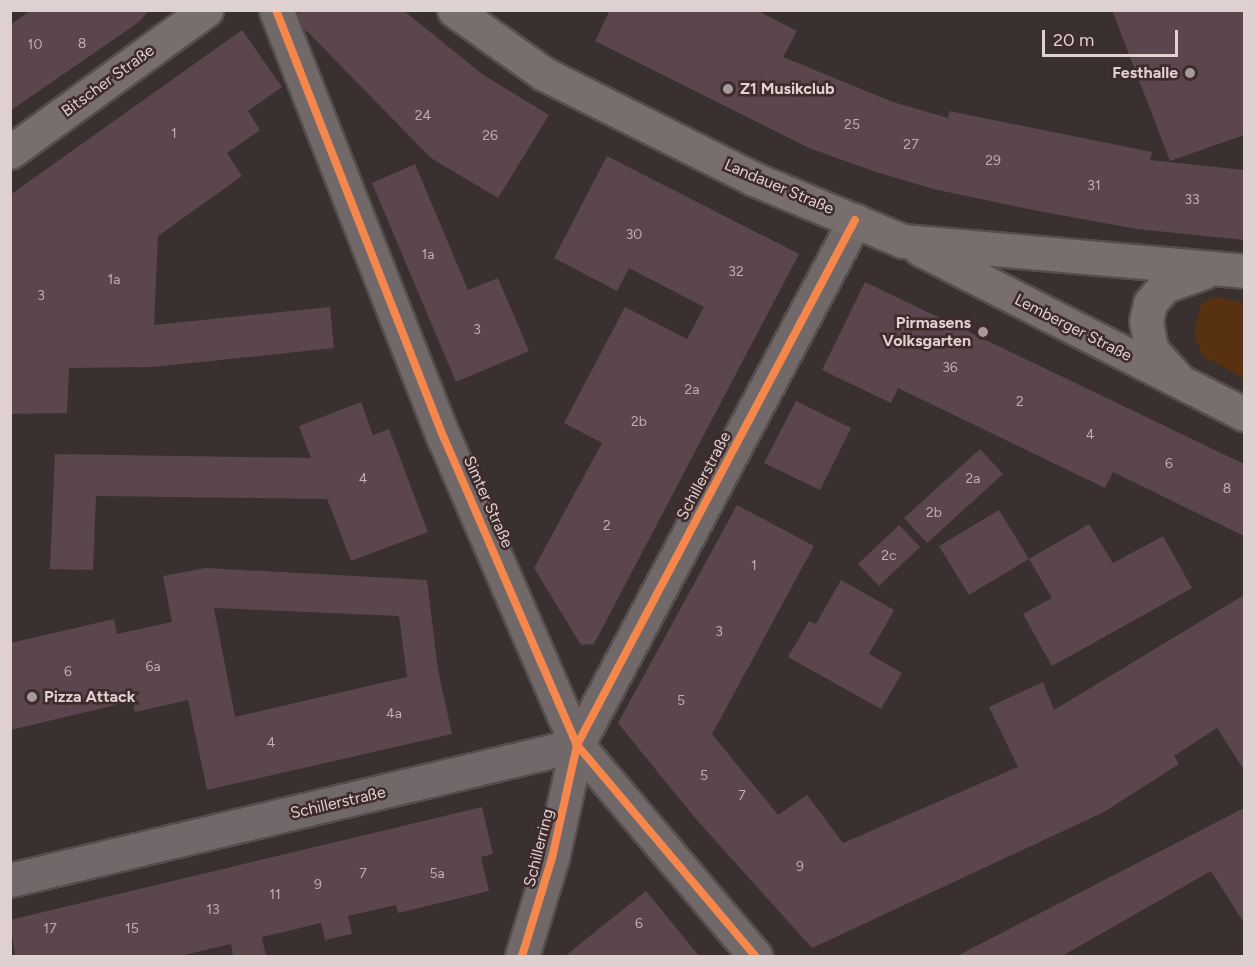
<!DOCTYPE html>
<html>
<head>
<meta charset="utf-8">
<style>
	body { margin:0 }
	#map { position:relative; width:1255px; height:967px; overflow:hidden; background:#3a3030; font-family:Figtree,sans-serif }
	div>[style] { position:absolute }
	.green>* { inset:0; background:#573110 }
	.building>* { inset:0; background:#5a464c }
	.roads { filter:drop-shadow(2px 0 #564d4d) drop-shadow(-2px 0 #564d4d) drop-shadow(0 2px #564d4d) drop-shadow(0 -2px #564d4d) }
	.minor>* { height:33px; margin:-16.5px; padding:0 16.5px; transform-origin:16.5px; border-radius:16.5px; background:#716969 }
	.secondary>* { height:33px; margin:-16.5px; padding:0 16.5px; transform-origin:16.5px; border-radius:16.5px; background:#786e6d }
	.cycleway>* { height:8px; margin:-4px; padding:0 4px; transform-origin:4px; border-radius:4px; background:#f5874c }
	.dots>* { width:16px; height:16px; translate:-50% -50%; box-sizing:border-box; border:3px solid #3f2b2b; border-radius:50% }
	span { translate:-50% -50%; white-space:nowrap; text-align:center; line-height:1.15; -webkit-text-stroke:5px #3f2b2b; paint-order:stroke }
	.number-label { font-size:14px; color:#beaeb0 }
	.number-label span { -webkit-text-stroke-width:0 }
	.poi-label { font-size:16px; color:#dfd1d1; font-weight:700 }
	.right { translate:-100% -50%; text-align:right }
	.left { translate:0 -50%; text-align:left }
	.street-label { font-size:16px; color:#dfd1d1 }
	.frame { position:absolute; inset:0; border:12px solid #dfd1d1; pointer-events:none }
	.scale { position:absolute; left:1042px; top:30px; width:136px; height:27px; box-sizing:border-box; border:3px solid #dfd1d1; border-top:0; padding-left:8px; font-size:18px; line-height:21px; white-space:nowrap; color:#dfd1d1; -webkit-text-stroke:4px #3f2b2b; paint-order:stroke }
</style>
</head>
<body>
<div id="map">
	<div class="green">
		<div style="clip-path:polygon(1213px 297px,1244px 302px,1244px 378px,1203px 356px,1194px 334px,1201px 304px)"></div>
	</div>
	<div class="building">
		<div style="clip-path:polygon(31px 10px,149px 10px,139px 22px,10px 111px,10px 25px)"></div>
		<div style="clip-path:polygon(301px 10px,403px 10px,482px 74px,549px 115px,498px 198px,431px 158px,295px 19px)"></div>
		<div style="clip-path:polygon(610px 10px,756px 10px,797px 31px,783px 57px,893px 102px,948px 118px,949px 111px,1152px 152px,1150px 160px,1244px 170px,1244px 240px,1137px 229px,1038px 211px,933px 189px,873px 171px,809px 148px,595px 41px)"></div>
		<div style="clip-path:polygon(1112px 10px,1244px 10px,1244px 135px,1170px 161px)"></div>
		<div style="clip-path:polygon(242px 30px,282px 87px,248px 111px,260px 130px,227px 153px,242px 176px,158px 236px,154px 325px,330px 307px,334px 348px,153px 367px,69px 368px,67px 413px,10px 414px,10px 195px)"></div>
		<div style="clip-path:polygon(607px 156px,799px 254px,594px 644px,581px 645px,534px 568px,602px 443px,564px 423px,625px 307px,687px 339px,704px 307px,629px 268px,617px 291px,554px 258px)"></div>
		<div style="clip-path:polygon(415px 164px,468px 290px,498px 278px,529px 351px,456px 382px,372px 183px)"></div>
		<div style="clip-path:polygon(865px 282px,1244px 464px,1244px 536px,1113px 472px,1105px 488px,898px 388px,891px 403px,822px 370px)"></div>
		<div style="clip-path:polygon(796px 401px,851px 428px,820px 490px,764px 463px)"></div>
		<div style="clip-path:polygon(361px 402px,373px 435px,389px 429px,428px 532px,351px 561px,327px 499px,96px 496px,93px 570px,50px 569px,55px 454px,311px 458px,299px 426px)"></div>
		<div style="clip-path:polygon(980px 449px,1003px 474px,927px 543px,904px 518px)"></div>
		<div style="clip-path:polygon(737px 505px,814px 546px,712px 734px,778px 815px,807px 795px,843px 843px,1018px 767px,989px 707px,1043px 682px,1054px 710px,1244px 595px,1244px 770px,1217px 728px,1174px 756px,1179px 764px,1104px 812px,812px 948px,695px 818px,618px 723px)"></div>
		<div style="clip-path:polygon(999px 510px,1029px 559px,969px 595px,939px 546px)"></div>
		<div style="clip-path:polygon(1089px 524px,1113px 563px,1163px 536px,1192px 588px,1052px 666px,1023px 614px,1052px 598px,1029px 559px)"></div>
		<div style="clip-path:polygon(899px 525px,920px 547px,879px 586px,858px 564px)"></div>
		<div style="clip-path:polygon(evenodd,206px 568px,427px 580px,438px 670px,452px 734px,207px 790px,188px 700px,135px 712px,133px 701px,10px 730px,10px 643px,114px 619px,117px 634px,172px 622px,163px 576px,206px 568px,214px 608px,399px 616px,407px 677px,235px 717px,214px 608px)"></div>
		<div style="clip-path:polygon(841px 580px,894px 610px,869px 654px,902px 673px,881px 709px,788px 657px,809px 621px,816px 624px)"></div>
		<div style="clip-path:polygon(482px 807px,493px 854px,481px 857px,489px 891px,398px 913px,396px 905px,348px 916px,352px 934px,325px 940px,321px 923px,262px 937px,266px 956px,233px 956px,231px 944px,180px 956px,15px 956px,10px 920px)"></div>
		<div style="clip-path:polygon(1244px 808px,1244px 923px,1211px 871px,1062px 956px,957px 956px)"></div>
		<div style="clip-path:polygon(646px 891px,699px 956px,565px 956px)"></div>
	</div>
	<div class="roads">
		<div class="minor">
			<div style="left:276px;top:10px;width:460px;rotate:68.6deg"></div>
			<div style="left:444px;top:438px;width:335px;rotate:66.6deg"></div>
			<div style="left:577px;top:745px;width:276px;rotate:49.8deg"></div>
			<div style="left:10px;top:880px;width:583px;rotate:-13.39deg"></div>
			<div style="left:522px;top:956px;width:102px;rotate:-73deg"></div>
			<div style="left:552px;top:858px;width:116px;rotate:-77.5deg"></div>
			<div style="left:577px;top:745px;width:594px;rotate:-62.1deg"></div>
		</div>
		<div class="secondary">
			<div style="left:454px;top:10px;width:110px;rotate:35.4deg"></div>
			<div style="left:544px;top:74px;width:235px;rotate:26.6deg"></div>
			<div style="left:754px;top:179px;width:161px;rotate:22.6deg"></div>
			<div style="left:903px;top:241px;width:342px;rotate:5deg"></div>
			<div style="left:10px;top:152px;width:242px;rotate:-35.9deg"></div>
			<div style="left:920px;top:249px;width:364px;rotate:27deg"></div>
			<div style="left:1176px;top:377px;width:38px;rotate:-132deg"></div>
			<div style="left:1151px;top:349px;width:28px;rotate:-100deg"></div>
			<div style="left:1146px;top:321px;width:18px;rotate:-77deg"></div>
			<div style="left:1150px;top:303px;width:23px;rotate:-49deg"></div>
			<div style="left:1165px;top:286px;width:41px;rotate:-19.7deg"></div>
		</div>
	</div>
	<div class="cycleway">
		<div style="left:276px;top:10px;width:460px;rotate:68.6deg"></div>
		<div style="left:444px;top:438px;width:335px;rotate:66.6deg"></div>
		<div style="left:577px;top:745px;width:276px;rotate:49.8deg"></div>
		<div style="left:522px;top:956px;width:102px;rotate:-73deg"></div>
		<div style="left:552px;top:858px;width:116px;rotate:-77.5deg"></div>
		<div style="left:577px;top:745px;width:594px;rotate:-62.1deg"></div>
	</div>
	<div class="dots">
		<div style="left:1190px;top:73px;background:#a59999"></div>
		<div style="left:728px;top:89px;background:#a59999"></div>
		<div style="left:983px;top:332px;background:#a59999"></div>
		<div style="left:32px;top:697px;background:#a59999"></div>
	</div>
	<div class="number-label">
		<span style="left:82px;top:44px">8</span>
		<span style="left:35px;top:45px">10</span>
		<span style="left:423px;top:116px">24</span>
		<span style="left:852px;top:125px">25</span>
		<span style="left:174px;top:134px">1</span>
		<span style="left:490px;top:136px">26</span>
		<span style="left:911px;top:145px">27</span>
		<span style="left:993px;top:161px">29</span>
		<span style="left:1094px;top:186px">31</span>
		<span style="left:1192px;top:200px">33</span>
		<span style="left:634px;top:235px">30</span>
		<span style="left:428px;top:255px">1a</span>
		<span style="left:736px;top:272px">32</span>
		<span style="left:114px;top:280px">1a</span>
		<span style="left:41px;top:296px">3</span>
		<span style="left:477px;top:330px">3</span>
		<span style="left:950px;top:368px">36</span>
		<span style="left:692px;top:390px">2a</span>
		<span style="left:1020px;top:402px">2</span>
		<span style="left:639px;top:422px">2b</span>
		<span style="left:1090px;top:435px">4</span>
		<span style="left:1169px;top:464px">6</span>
		<span style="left:363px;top:479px">4</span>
		<span style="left:973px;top:479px">2a</span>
		<span style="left:1227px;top:489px">8</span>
		<span style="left:934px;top:513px">2b</span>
		<span style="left:607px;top:526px">2</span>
		<span style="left:889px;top:556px">2c</span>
		<span style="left:754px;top:566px">1</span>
		<span style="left:719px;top:632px">3</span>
		<span style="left:153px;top:667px">6a</span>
		<span style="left:68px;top:672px">6</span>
		<span style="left:681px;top:701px">5</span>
		<span style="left:394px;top:714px">4a</span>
		<span style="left:271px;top:743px">4</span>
		<span style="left:704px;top:776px">5</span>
		<span style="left:742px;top:796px">7</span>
		<span style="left:800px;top:867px">9</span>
		<span style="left:363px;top:874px">7</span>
		<span style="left:437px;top:874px">5a</span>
		<span style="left:318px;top:885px">9</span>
		<span style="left:275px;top:895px">11</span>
		<span style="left:213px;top:910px">13</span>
		<span style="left:639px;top:924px">6</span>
		<span style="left:50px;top:929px">17</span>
		<span style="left:132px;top:929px">15</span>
	</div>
	<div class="poi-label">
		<span class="right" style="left:1178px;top:73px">Festhalle</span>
		<span class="left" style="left:740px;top:89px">Z1 Musikclub</span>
		<span class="right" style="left:971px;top:332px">Pirmasens<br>Volksgarten</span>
		<span class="left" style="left:44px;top:697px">Pizza Attack</span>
	</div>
	<div class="street-label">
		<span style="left:108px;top:81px;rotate:-36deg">Bitscher Straße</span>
		<span style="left:779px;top:187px;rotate:23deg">Landauer Straße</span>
		<span style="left:1073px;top:328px;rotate:27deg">Lemberger Straße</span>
		<span style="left:704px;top:476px;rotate:-62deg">Schillerstraße</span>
		<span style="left:488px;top:502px;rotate:66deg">Simter Straße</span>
		<span style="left:338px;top:803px;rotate:-13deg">Schillerstraße</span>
		<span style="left:539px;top:848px;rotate:-76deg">Schillerring</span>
	</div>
	<div class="frame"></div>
	<div class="scale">20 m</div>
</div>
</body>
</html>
